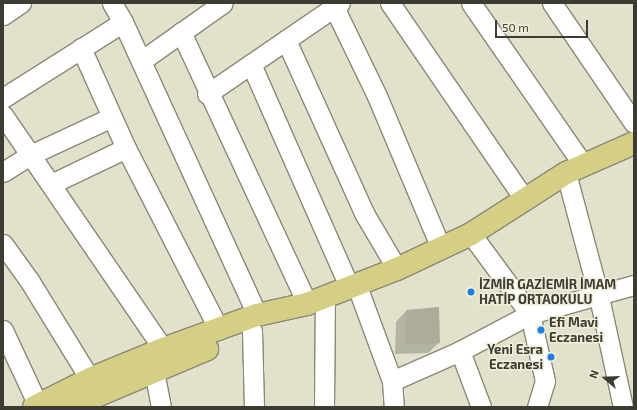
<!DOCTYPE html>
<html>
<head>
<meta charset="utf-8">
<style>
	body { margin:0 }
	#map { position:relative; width:637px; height:410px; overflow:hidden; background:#e2e1cc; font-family:"Exo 2",sans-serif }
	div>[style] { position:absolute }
	.shadow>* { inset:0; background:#0003 }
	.building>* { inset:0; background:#adac99 }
	.roads { filter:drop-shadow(1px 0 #8a8976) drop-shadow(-1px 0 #8a8976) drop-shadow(0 1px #8a8976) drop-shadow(0 -1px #8a8976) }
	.minor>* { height:19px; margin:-9.5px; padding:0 9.5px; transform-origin:9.5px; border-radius:9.5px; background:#fff }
	.major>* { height:22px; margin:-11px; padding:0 11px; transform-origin:11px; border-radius:11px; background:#d5cf85 }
	.dots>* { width:11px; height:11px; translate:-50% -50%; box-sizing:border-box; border:2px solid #efeed9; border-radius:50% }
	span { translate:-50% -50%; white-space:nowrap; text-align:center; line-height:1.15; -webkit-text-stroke:3px #efeed9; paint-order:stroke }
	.poi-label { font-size:13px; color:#3c3c33; font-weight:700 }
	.left { translate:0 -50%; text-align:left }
	.right { translate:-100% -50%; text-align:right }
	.frame { position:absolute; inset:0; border:4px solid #3c3c33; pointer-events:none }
	.north { position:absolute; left:585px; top:358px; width:40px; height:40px; -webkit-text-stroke:3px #efeed9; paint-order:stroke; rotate:289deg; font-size:11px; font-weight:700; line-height:16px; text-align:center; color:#3c3c33 }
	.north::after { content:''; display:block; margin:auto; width:14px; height:18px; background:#3c3c33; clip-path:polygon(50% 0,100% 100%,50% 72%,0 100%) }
	.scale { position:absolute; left:495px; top:20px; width:93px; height:18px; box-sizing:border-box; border:2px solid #3c3c33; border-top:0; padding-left:5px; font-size:12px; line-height:14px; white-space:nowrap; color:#3c3c33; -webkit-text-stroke:3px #efeed9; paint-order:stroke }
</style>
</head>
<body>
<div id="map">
	<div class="shadow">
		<div style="clip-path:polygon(406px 311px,439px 343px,428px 353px,395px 354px,396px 322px)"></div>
	</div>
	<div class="building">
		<div style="clip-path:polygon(439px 307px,440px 343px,405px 344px,406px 310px)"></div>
	</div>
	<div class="roads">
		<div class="minor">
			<div style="left:112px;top:3px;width:22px;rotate:60deg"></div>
			<div style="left:123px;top:22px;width:322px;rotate:65.4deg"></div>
			<div style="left:390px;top:3px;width:239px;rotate:55.6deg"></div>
			<div style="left:471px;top:3px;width:197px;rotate:55.3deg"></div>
			<div style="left:552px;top:3px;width:145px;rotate:55.7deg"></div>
			<div style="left:334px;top:7px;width:99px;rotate:64.2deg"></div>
			<div style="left:377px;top:96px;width:165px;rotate:67.2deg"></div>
			<div style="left:3px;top:15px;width:22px;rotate:-34deg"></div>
			<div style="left:181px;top:32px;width:300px;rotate:65.1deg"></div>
			<div style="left:286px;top:40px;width:190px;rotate:65.7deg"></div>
			<div style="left:364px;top:213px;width:65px;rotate:59.5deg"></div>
			<div style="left:81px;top:48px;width:110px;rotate:65.8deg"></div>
			<div style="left:126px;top:148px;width:204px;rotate:62.9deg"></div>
			<div style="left:141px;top:61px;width:100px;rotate:-35.3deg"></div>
			<div style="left:251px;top:64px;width:245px;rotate:66.2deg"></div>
			<div style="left:207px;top:94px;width:161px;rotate:-34.4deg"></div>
			<div style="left:3px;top:98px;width:142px;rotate:-32.3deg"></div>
			<div style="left:3px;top:115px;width:283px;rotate:55.6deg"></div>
			<div style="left:3px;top:172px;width:32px;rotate:-32deg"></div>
			<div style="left:30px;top:155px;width:90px;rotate:-24.9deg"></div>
			<div style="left:566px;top:173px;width:128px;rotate:75.1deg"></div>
			<div style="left:599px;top:297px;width:113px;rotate:77.7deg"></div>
			<div style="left:51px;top:184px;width:83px;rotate:-25.6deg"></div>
			<div style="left:471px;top:234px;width:99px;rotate:53.6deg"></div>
			<div style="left:530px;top:314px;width:69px;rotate:77.4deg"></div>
			<div style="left:545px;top:381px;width:27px;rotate:107deg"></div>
			<div style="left:3px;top:244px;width:44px;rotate:54.2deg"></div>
			<div style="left:29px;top:280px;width:116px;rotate:58.4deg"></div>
			<div style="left:357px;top:286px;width:101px;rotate:69.8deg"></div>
			<div style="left:392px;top:381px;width:26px;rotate:86deg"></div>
			<div style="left:3px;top:330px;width:83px;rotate:65deg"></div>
			<div style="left:252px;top:331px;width:76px;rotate:88.5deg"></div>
			<div style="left:460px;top:351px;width:60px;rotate:69.4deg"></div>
			<div style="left:154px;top:371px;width:37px;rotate:79deg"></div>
			<div style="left:392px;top:381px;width:74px;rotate:-23.8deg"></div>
			<div style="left:460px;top:351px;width:79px;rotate:-27.9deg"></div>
			<div style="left:530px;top:314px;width:108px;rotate:-15.6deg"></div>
			<div style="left:324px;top:407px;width:111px;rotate:-89.5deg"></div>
		</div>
		<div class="major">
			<div style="left:34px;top:407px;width:63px;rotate:-26.6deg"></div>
			<div style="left:90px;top:379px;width:79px;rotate:-22.3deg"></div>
			<div style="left:163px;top:349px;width:100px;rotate:-19.9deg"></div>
			<div style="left:257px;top:315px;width:51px;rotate:-12.4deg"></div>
			<div style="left:307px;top:304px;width:97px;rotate:-21.3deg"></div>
			<div style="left:397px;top:269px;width:82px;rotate:-25.3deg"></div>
			<div style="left:471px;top:234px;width:113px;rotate:-32.7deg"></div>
			<div style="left:566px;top:173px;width:74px;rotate:-23.8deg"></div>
			<div style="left:70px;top:407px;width:149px;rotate:-22.9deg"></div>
		</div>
	</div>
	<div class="dots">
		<div style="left:471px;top:292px;background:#1e7ee6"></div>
		<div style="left:541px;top:330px;background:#1e7ee6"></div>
		<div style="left:551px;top:357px;background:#1e7ee6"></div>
	</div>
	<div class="poi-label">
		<span class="left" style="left:479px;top:292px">İZMİR GAZİEMİR İMAM<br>HATİP ORTAOKULU</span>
		<span class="left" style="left:549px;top:330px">Efi Mavi<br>Eczanesi</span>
		<span class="right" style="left:543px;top:357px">Yeni Esra<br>Eczanesi</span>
	</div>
	<div class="frame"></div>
	<div class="north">N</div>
	<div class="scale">50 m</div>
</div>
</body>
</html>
